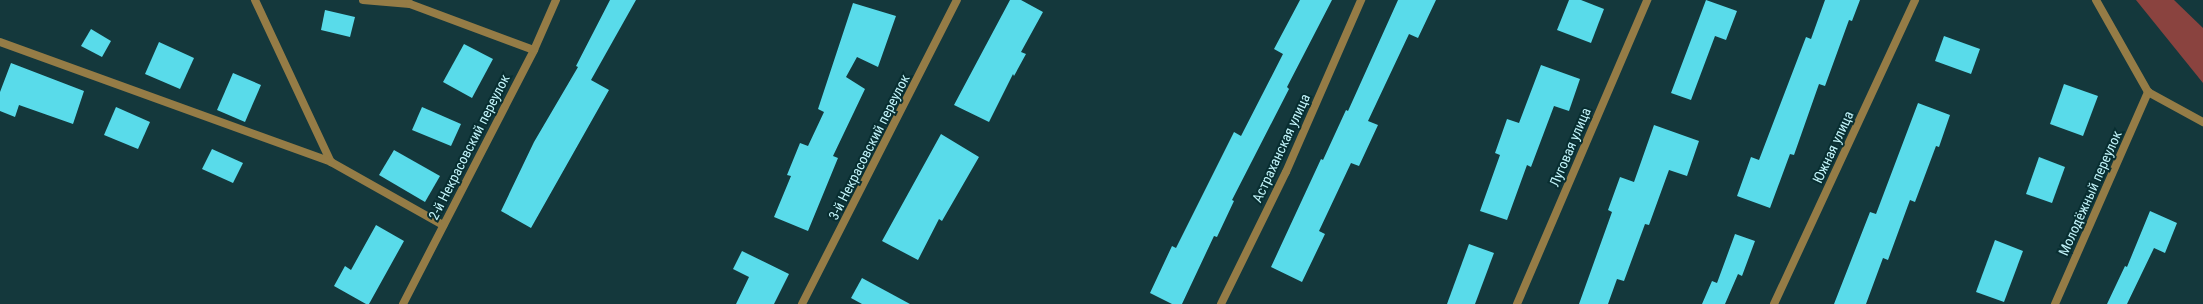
<!DOCTYPE html>
<html>
<head>
<meta charset="utf-8">
<style>
	body { margin:0 }
	#map { position:relative; width:2203px; height:304px; overflow:hidden; background:#14383c; font-family:"Roboto Condensed",sans-serif }
	div>[style] { position:absolute }
	.green>* { inset:0; background:#8a433f }
	.building>* { inset:0; background:#59dbea }
	.lane>* { height:8px; margin:-4px; padding:0 4px; transform-origin:4px; border-radius:4px; background:#957c46 }
	.street>* { height:8px; margin:-4px; padding:0 4px; transform-origin:4px; border-radius:4px; background:#957c46 }
	span { translate:-50% -50%; white-space:nowrap; text-align:center; line-height:1.15; -webkit-text-stroke:4px #082e31; paint-order:stroke }
	.street-label { font-size:14px; color:#c2f4fa }
</style>
</head>
<body>
<div id="map">
	<div class="green">
		<div style="clip-path:polygon(2136px 0,2174px 0,2203px 28px,2203px 83px)"></div>
	</div>
	<div class="building">
		<div style="clip-path:polygon(610px 0,636px 0,591px 80px,609px 90px,531px 228px,501px 211px,534px 142px,578px 67px,576px 66px)"></div>
		<div style="clip-path:polygon(1010px 0,1021px 0,1043px 12px,1021px 52px,1026px 54px,1014px 76px,1013px 74px,989px 122px,954px 105px)"></div>
		<div style="clip-path:polygon(1300px 0,1332px 0,1287px 87px,1289px 89px,1232px 200px,1234px 201px,1217px 237px,1214px 236px,1182px 304px,1172px 304px,1150px 293px,1172px 246px,1176px 248px,1234px 132px,1241px 136px,1283px 54px,1274px 49px)"></div>
		<div style="clip-path:polygon(1398px 0,1436px 0,1418px 38px,1409px 34px,1368px 121px,1378px 125px,1359px 166px,1351px 163px,1319px 231px,1325px 234px,1302px 282px,1271px 267px,1321px 159px,1323px 160px,1346px 110px,1348px 111px)"></div>
		<div style="clip-path:polygon(1569px 0,1581px 0,1604px 9px,1591px 43px,1557px 30px)"></div>
		<div style="clip-path:polygon(1706px 0,1737px 11px,1726px 40px,1715px 36px,1691px 100px,1671px 93px)"></div>
		<div style="clip-path:polygon(1825px 0,1860px 0,1852px 21px,1849px 20px,1825px 86px,1819px 84px,1794px 155px,1790px 154px,1770px 208px,1737px 196px,1751px 157px,1759px 160px,1806px 37px,1811px 39px)"></div>
		<div style="clip-path:polygon(853px 3px,896px 16px,878px 67px,857px 57px,846px 77px,865px 89px,833px 156px,838px 158px,808px 231px,774px 217px,791px 176px,787px 175px,800px 143px,808px 146px,824px 112px,818px 109px)"></div>
		<div style="clip-path:polygon(325px 10px,355px 17px,350px 37px,321px 30px)"></div>
		<div style="clip-path:polygon(91px 29px,111px 41px,102px 57px,81px 46px)"></div>
		<div style="clip-path:polygon(1944px 36px,1980px 49px,1971px 74px,1935px 61px)"></div>
		<div style="clip-path:polygon(159px 42px,194px 58px,180px 89px,145px 74px)"></div>
		<div style="clip-path:polygon(464px 44px,493px 59px,472px 98px,443px 82px)"></div>
		<div style="clip-path:polygon(11px 63px,84px 91px,73px 124px,19px 105px,15px 117px,0 111px,0 92px)"></div>
		<div style="clip-path:polygon(1541px 65px,1580px 79px,1569px 111px,1554px 106px,1531px 167px,1527px 165px,1507px 220px,1480px 211px,1500px 155px,1495px 153px,1507px 119px,1519px 123px)"></div>
		<div style="clip-path:polygon(233px 73px,261px 85px,245px 122px,217px 110px)"></div>
		<div style="clip-path:polygon(2064px 84px,2098px 96px,2083px 136px,2050px 124px)"></div>
		<div style="clip-path:polygon(1918px 103px,1950px 115px,1939px 147px,1936px 146px,1915px 202px,1910px 200px,1888px 260px,1883px 258px,1866px 304px,1834px 304px,1870px 212px,1876px 214px)"></div>
		<div style="clip-path:polygon(116px 107px,150px 122px,138px 149px,104px 135px)"></div>
		<div style="clip-path:polygon(422px 107px,461px 124px,451px 146px,412px 130px)"></div>
		<div style="clip-path:polygon(1654px 125px,1699px 141px,1687px 176px,1669px 170px,1649px 225px,1645px 224px,1624px 281px,1617px 279px,1608px 304px,1579px 304px,1612px 212px,1608px 210px,1620px 177px,1634px 182px)"></div>
		<div style="clip-path:polygon(941px 134px,979px 157px,942px 221px,939px 219px,918px 260px,882px 241px)"></div>
		<div style="clip-path:polygon(212px 149px,243px 163px,233px 183px,202px 169px)"></div>
		<div style="clip-path:polygon(394px 150px,440px 176px,425px 202px,379px 175px)"></div>
		<div style="clip-path:polygon(2039px 157px,2065px 167px,2052px 203px,2026px 194px)"></div>
		<div style="clip-path:polygon(2150px 211px,2177px 223px,2165px 253px,2154px 248px,2127px 304px,2107px 304px,2125px 266px,2127px 267px)"></div>
		<div style="clip-path:polygon(376px 225px,404px 241px,369px 304px,366px 304px,334px 286px,345px 266px,351px 270px)"></div>
		<div style="clip-path:polygon(1735px 234px,1755px 241px,1742px 276px,1738px 274px,1725px 304px,1702px 304px,1712px 281px,1717px 283px)"></div>
		<div style="clip-path:polygon(1995px 240px,2023px 251px,2004px 302px,1976px 292px)"></div>
		<div style="clip-path:polygon(1469px 244px,1494px 253px,1475px 304px,1447px 304px)"></div>
		<div style="clip-path:polygon(742px 251px,789px 274px,774px 304px,736px 304px,749px 277px,733px 269px)"></div>
		<div style="clip-path:polygon(862px 278px,910px 304px,862px 304px,851px 298px)"></div>
	</div>
	<div class="lane">
		<div style="left:255px;top:0;width:179px;rotate:64.9deg"></div>
		<div style="left:331px;top:162px;width:129px;rotate:29.4deg"></div>
		<div style="left:363px;top:0;width:47px;rotate:4.9deg"></div>
		<div style="left:410px;top:4px;width:132px;rotate:20.4deg"></div>
		<div style="left:0;top:42px;width:352px;rotate:19.9deg"></div>
	</div>
	<div class="street">
		<div style="left:2096px;top:0;width:106px;rotate:60.5deg"></div>
		<div style="left:2148px;top:92px;width:63px;rotate:28.6deg"></div>
		<div style="left:403px;top:304px;width:286px;rotate:-62.7deg"></div>
		<div style="left:534px;top:50px;width:55px;rotate:-66.3deg"></div>
		<div style="left:802px;top:304px;width:341px;rotate:-63deg"></div>
		<div style="left:1221px;top:304px;width:147px;rotate:-63.8deg"></div>
		<div style="left:1286px;top:172px;width:188px;rotate:-66.4deg"></div>
		<div style="left:1517px;top:304px;width:331px;rotate:-66.8deg"></div>
		<div style="left:1774px;top:304px;width:335px;rotate:-65.1deg"></div>
		<div style="left:2055px;top:304px;width:232px;rotate:-66.3deg"></div>
	</div>
	<div class="street-label">
		<span style="left:469px;top:147px;rotate:-63deg">2-й Некрасовский переулок</span>
		<span style="left:869px;top:147px;rotate:-63deg">3-й Некрасовский переулок</span>
		<span style="left:1570px;top:147px;rotate:-67deg">Луговая улица</span>
		<span style="left:1833px;top:147px;rotate:-65deg">Южная улица</span>
		<span style="left:1281px;top:148px;rotate:-65deg">Астраханская улица</span>
		<span style="left:2090px;top:193px;rotate:-66deg">Молодёжный переулок</span>
	</div>
</div>
</body>
</html>
